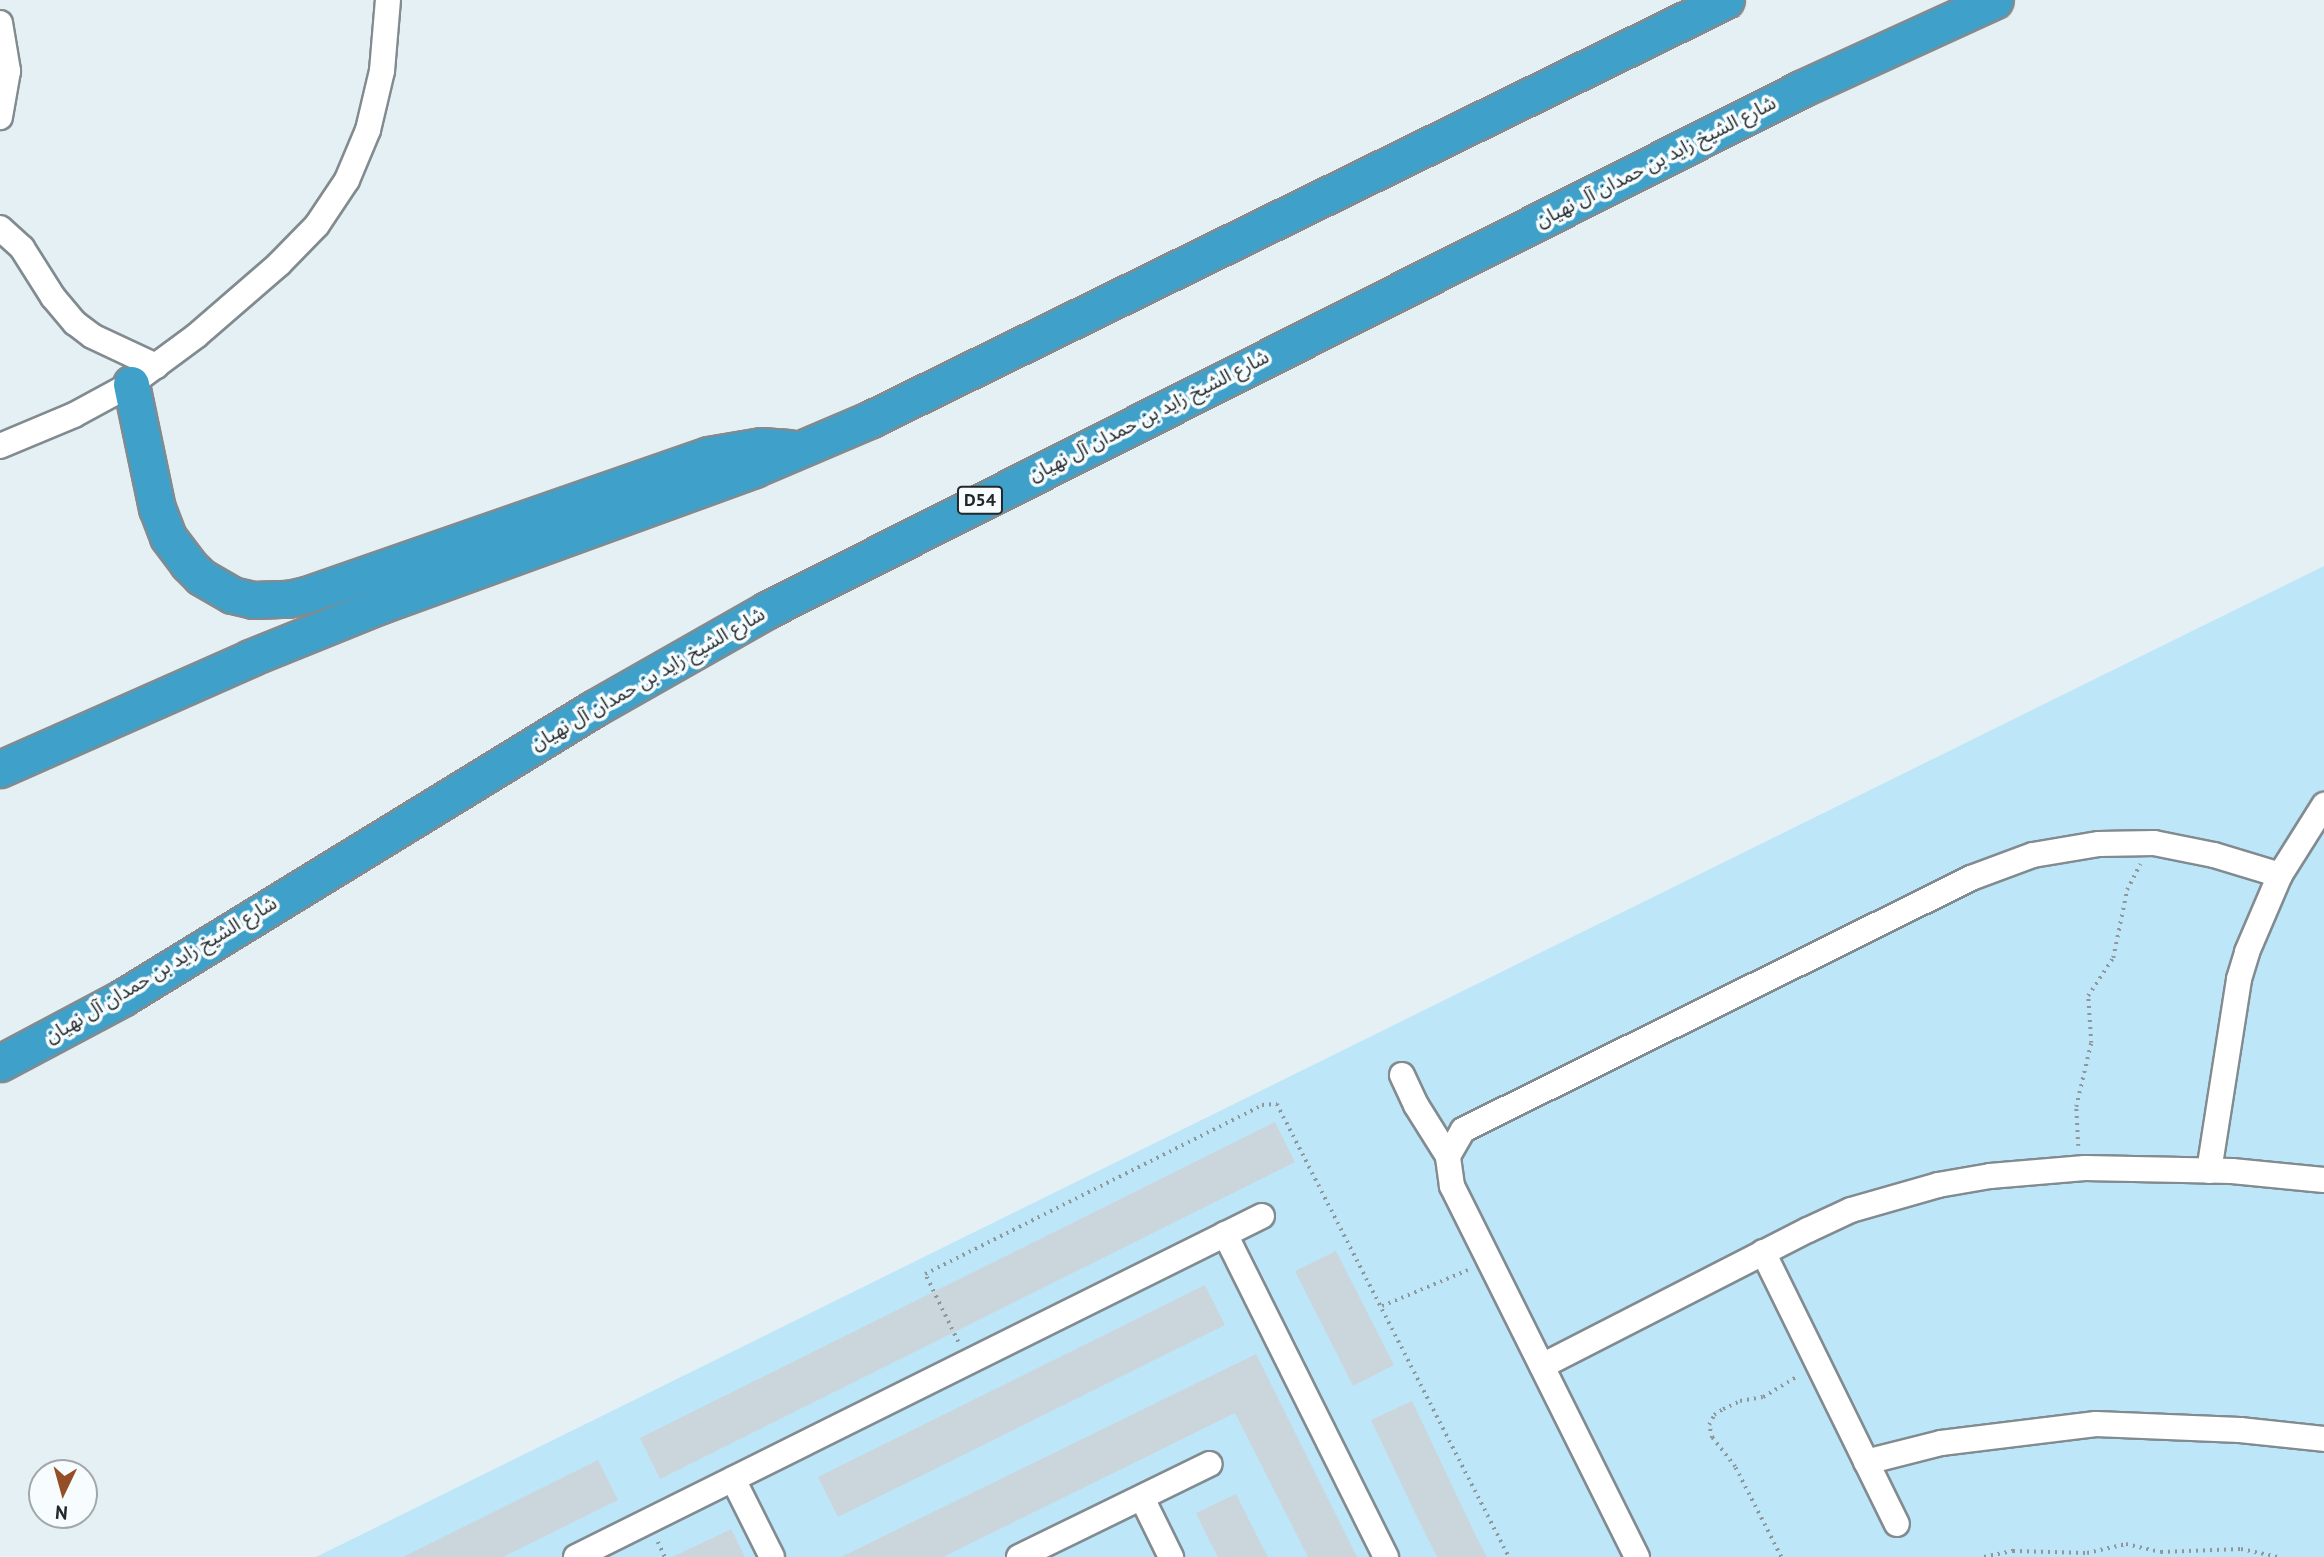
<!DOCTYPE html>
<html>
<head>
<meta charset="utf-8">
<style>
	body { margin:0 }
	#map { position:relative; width:2324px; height:1557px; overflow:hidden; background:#e5f0f5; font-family:"PT Sans","Noto Sans Arabic",sans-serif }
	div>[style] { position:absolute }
	.green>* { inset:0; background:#bde6f9 }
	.building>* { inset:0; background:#cbd6dc }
	.path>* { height:3.5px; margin-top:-1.75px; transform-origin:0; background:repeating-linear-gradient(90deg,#8f979b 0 2px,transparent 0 7px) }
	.roads { filter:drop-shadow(2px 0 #818b90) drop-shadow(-2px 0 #818b90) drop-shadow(0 2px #818b90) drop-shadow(0 -2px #818b90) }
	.minor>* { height:24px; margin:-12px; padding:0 12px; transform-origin:12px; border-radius:12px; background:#fff }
	.highway>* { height:35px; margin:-17.5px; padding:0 17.5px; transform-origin:17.5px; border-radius:17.5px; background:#3fa1c9 }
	span { translate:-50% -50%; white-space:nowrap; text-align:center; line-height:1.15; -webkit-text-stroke:7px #f7fcfe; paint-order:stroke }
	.shield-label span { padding:2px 5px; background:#f7fcfe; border:2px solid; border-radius:5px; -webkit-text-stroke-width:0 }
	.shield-label { font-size:18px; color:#232729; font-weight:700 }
	.street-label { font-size:19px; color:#232729 }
	.north { position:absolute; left:28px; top:1459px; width:70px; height:70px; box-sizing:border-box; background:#f7fcfe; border:2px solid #a2a7a9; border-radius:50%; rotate:185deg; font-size:19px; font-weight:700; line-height:28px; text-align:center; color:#232729 }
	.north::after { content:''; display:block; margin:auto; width:24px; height:32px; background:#954f27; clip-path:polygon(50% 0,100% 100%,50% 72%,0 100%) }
</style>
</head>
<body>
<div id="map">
	<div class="green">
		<div style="clip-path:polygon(2324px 566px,2324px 1557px,316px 1557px)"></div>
	</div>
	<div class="building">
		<div style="clip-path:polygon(1275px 1122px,1295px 1162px,660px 1479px,640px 1438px)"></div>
		<div style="clip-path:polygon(1336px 1251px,1394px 1365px,1353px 1386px,1295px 1271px)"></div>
		<div style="clip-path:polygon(1205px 1285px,1225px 1325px,838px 1517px,818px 1477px)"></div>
		<div style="clip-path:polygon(1256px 1354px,1357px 1557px,1308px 1557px,1235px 1413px,943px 1557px,841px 1557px)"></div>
		<div style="clip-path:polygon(1412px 1401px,1476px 1536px,1487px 1557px,1437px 1557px,1417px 1517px,1371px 1420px)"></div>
		<div style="clip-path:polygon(598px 1460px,618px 1500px,503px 1557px,403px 1557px)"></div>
		<div style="clip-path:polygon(1236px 1494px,1255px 1532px,1268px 1557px,1218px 1557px,1210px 1542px,1196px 1513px)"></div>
		<div style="clip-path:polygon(731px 1529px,745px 1557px,672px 1557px,721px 1534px)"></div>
	</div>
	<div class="path">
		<div style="left:2078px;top:1146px;width:39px;rotate:-93deg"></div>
		<div style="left:2076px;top:1107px;width:66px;rotate:-76.8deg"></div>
		<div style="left:2091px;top:1043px;width:47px;rotate:-93.7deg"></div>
		<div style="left:2088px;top:996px;width:45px;rotate:-56.7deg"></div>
		<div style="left:2113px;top:958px;width:69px;rotate:-78.4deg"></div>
		<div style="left:2127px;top:890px;width:29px;rotate:-63deg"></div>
		<div style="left:1382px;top:1306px;width:93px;rotate:-22.7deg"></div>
		<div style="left:958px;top:1342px;width:76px;rotate:-115.9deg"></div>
		<div style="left:925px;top:1274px;width:377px;rotate:-26.6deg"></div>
		<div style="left:1262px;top:1105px;width:15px;rotate:-4deg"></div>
		<div style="left:1277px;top:1104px;width:509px;rotate:62.88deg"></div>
		<div style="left:658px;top:1542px;width:17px;rotate:65deg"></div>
		<div style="left:1781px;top:1557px;width:101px;rotate:-117.1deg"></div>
		<div style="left:1735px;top:1467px;width:37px;rotate:-128deg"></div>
		<div style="left:1712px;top:1438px;width:13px;rotate:-103deg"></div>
		<div style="left:1709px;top:1425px;width:11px;rotate:-63deg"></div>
		<div style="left:1714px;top:1415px;width:11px;rotate:-34deg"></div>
		<div style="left:1723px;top:1409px;width:19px;rotate:-25deg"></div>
		<div style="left:1740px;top:1401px;width:23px;rotate:-10deg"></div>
		<div style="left:1763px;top:1397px;width:41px;rotate:-31deg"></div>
		<div style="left:1984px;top:1557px;width:30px;rotate:-12deg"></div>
		<div style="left:2013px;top:1551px;width:74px;rotate:1.5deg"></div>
		<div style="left:2087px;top:1553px;width:40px;rotate:-13deg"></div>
		<div style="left:2126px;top:1544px;width:36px;rotate:13deg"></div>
		<div style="left:2161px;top:1552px;width:80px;rotate:-2.1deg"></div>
		<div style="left:2241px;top:1549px;width:39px;rotate:12deg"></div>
	</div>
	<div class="roads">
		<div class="minor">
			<div style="left:0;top:23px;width:49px;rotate:80.5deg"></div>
			<div style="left:8px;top:71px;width:47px;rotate:99.9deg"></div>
			<div style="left:0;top:228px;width:30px;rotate:42deg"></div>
			<div style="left:22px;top:248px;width:58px;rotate:57.7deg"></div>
			<div style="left:53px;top:297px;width:34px;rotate:50deg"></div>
			<div style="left:75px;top:323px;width:21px;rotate:37deg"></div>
			<div style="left:92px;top:336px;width:71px;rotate:25.1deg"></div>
			<div style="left:0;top:446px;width:80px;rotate:-22.7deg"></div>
			<div style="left:74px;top:415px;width:65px;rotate:-28.5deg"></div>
			<div style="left:131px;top:384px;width:81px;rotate:-36.4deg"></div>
			<div style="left:196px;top:336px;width:110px;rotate:-40.9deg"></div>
			<div style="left:279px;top:264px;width:54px;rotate:-45.7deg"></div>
			<div style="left:317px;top:225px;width:54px;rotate:-56.3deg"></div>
			<div style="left:347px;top:180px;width:54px;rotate:-67.2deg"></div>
			<div style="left:368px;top:130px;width:61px;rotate:-76.7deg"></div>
			<div style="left:382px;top:71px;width:71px;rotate:-85.2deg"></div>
			<div style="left:1402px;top:1075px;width:33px;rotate:65deg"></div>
			<div style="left:1416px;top:1105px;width:60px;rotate:57.9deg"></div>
			<div style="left:2209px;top:1171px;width:194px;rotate:-81.1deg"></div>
			<div style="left:2239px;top:979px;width:28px;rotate:-73deg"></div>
			<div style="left:2247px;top:952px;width:84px;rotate:-66.8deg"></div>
			<div style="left:2280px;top:875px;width:83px;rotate:-57.8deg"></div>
			<div style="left:1225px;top:1234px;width:361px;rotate:63.5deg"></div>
			<div style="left:1763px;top:1252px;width:303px;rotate:63.8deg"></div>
			<div style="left:1542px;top:1366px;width:299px;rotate:-27.1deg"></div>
			<div style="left:1808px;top:1230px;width:47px;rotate:-24.9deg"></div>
			<div style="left:1851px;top:1210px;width:91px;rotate:-16deg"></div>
			<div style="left:1938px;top:1185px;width:53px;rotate:-9.8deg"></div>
			<div style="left:1990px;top:1176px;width:95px;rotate:-4.8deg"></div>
			<div style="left:2085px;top:1168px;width:147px;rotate:1.2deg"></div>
			<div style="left:2232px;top:1171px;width:92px;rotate:5.6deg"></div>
			<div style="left:1866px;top:1462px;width:77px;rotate:-14.2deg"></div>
			<div style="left:1941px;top:1443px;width:156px;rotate:-7deg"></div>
			<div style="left:2096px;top:1424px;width:144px;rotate:2.4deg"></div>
			<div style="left:2240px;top:1430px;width:84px;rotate:6.1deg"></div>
			<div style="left:733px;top:1479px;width:87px;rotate:63.4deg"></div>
			<div style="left:1142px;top:1498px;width:66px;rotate:63.8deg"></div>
			<div style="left:576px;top:1557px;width:766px;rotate:-26.43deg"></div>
			<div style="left:1019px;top:1557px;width:212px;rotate:-26deg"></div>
			<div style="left:1637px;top:1557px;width:415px;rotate:-116.5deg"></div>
			<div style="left:1452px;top:1186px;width:30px;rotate:-98deg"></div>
			<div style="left:1448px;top:1156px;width:30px;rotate:-60deg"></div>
			<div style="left:1463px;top:1130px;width:567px;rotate:-26.38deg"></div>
			<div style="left:1971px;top:878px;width:66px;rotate:-20.4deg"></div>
			<div style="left:2033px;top:855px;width:67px;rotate:-9.5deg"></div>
			<div style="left:2099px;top:844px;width:55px;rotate:-1deg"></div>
			<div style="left:2154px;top:843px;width:61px;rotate:11.3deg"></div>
			<div style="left:2214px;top:855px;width:69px;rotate:16.9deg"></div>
		</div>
		<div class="highway">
			<div style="left:131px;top:384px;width:127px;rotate:78.2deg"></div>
			<div style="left:157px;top:508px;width:31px;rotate:69deg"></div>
			<div style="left:168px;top:537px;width:34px;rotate:53deg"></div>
			<div style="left:188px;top:564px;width:18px;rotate:45deg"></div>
			<div style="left:201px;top:577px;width:36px;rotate:30deg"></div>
			<div style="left:232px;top:595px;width:22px;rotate:13deg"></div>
			<div style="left:253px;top:600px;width:35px;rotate:-2deg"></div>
			<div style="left:288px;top:599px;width:18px;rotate:-13deg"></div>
			<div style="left:306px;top:595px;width:426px;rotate:-19.2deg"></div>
			<div style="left:708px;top:455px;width:54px;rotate:-9.6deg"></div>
			<div style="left:761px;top:446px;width:28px;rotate:4deg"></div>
			<div style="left:0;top:769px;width:274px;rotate:-23.9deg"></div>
			<div style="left:250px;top:658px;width:141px;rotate:-22deg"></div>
			<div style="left:381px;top:605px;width:397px;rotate:-20deg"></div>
			<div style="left:754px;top:469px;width:127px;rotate:-23.1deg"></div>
			<div style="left:871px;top:419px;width:952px;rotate:-26.11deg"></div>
			<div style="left:0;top:1063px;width:138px;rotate:-28deg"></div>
			<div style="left:122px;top:998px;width:553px;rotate:-31.53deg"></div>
			<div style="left:593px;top:709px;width:200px;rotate:-29.6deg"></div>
			<div style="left:767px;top:610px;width:1158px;rotate:-26.74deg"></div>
			<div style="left:1801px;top:89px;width:213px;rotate:-24.6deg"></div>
		</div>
	</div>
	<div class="shield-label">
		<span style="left:980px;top:500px">D54</span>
	</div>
	<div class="street-label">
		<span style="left:1656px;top:162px;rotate:-27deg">شارع الشيخ زايد بن حمدان آل نهيان</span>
		<span style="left:1149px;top:416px;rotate:-27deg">شارع الشيخ زايد بن حمدان آل نهيان</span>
		<span style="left:648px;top:679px;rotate:-30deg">شارع الشيخ زايد بن حمدان آل نهيان</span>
		<span style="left:161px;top:970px;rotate:-31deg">شارع الشيخ زايد بن حمدان آل نهيان</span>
	</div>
	<div class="north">N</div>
</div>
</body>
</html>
